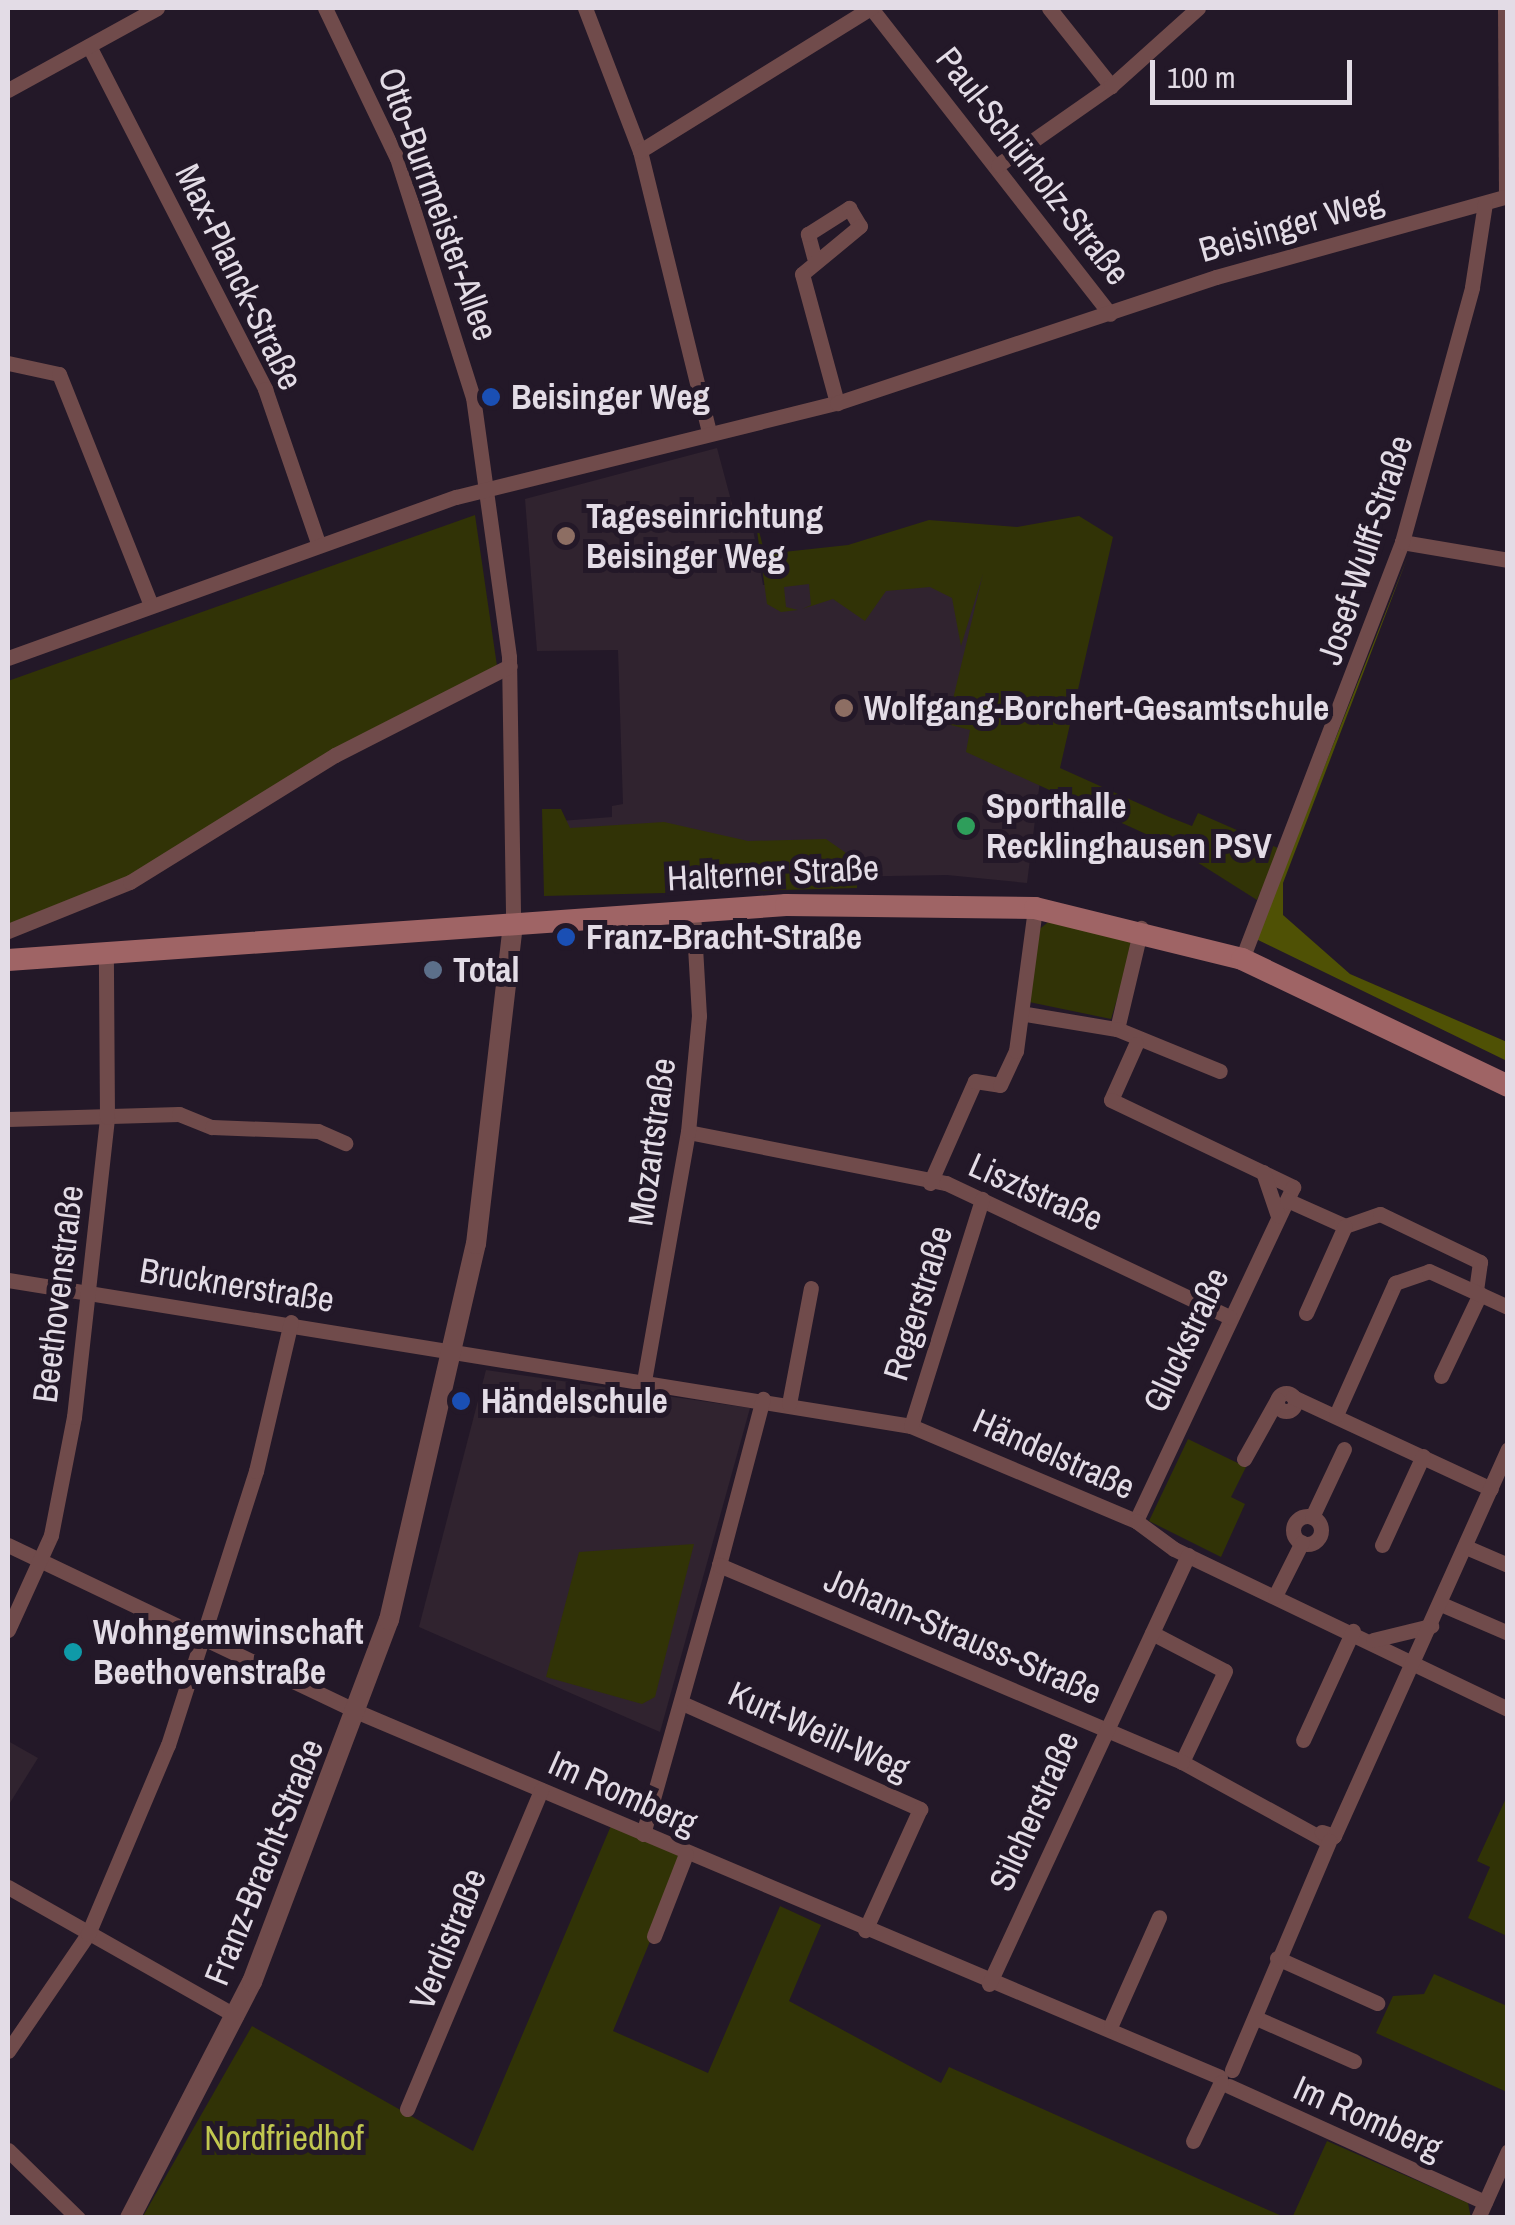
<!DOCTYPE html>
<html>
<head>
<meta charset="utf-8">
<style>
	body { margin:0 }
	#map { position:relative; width:1515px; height:2225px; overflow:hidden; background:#231828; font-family:"Archivo Narrow",sans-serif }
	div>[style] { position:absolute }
	.education>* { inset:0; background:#30232f }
	.green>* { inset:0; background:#313306 }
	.forest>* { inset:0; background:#4f5105 }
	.minor>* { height:15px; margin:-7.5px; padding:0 7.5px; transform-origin:7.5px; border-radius:7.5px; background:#704b4b }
	.minor>.ring { margin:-7.5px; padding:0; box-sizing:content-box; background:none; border:15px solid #704b4b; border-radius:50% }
	.tertiary>* { height:20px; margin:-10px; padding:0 10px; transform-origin:10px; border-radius:10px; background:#704b4b }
	.secondary>* { height:22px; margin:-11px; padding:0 11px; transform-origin:11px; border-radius:11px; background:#9f6465 }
	.dots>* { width:28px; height:28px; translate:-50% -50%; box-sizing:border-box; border:5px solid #231828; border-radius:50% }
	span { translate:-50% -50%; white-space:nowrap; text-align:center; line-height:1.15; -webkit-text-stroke:10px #231828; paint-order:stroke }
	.street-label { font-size:35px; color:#e3dce6 }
	.poi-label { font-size:35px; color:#e3dce6; font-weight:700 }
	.left { translate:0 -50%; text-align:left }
	.park-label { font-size:35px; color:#c1c74f }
	.frame { position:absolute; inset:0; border:10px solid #e3dce6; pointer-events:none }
	.scale { position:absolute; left:1150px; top:60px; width:202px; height:45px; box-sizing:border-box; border:5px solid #e3dce6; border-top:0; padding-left:12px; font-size:30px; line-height:35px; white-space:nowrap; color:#e3dce6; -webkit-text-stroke:8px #231828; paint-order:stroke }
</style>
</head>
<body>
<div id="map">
	<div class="education">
		<div style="clip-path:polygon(717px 448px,736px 519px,751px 518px,763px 585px,984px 564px,1053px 766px,1040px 781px,1027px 883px,947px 875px,550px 882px,547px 822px,612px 817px,612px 806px,623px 804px,618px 650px,537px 651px,525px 499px)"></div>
		<div style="clip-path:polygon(486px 1370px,750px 1408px,660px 1732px,419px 1627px)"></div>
		<div style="clip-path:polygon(8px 1741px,38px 1758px,8px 1806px)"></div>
	</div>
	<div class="green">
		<div style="clip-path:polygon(475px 515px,497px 666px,134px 875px,8px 927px,8px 681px)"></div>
		<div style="clip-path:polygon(755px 516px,765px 554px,848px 545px,929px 520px,1017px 527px,1079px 516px,1113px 537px,1060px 768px,1169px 817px,1192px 826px,1198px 813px,1280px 849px,1257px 900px,1170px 845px,966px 752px,970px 730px,947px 724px,983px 574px,961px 646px,952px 598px,930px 587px,886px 591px,865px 621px,833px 599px,802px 609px,811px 605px,809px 584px,784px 587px,786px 607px,798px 610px,781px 612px,767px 604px)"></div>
		<div style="clip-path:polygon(542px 809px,561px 809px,570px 828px,664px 822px,748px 841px,826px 839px,856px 860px,857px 888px,544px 896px)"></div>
		<div style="clip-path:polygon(1052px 919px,1124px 933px,1133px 947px,1111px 1019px,1029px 1002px,1037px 931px)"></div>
		<div style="clip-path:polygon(1188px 1439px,1246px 1467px,1231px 1497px,1245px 1504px,1221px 1557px,1149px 1521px)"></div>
		<div style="clip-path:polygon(694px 1544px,655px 1697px,642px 1704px,546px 1677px,579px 1552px)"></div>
		<div style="clip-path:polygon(1507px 1796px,1507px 1936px,1468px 1918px,1490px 1867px,1477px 1861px)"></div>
		<div style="clip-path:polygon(613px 1821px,686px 1854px,613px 2031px,708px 2073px,780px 1906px,821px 1925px,789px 2001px,941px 2083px,949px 2067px,1284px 2217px,142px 2218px,252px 2026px,473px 2151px)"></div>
		<div style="clip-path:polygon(1434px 1974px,1507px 2006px,1507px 2092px,1376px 2033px,1393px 1996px,1424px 1994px)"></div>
		<div style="clip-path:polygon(1327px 2141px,1468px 2203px,1471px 2218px,1292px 2218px)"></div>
	</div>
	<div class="forest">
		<div style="clip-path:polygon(1408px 556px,1283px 883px,1283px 915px,1350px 974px,1507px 1042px,1507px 1061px,1256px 939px)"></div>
	</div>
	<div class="minor">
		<div style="left:325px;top:8px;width:166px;rotate:64.4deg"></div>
		<div style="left:397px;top:158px;width:251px;rotate:72.4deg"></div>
		<div style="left:473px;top:397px;width:262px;rotate:82.1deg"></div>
		<div style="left:509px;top:657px;width:266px;rotate:89.1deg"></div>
		<div style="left:585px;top:8px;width:153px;rotate:69deg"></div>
		<div style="left:640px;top:151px;width:288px;rotate:76.2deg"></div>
		<div style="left:871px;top:8px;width:388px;rotate:52deg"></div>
		<div style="left:1049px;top:8px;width:100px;rotate:51.5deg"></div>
		<div style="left:1505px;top:8px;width:188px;rotate:89.7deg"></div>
		<div style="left:89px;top:46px;width:386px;rotate:62.8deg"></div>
		<div style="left:265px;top:389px;width:163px;rotate:71deg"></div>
		<div style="left:8px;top:90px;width:170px;rotate:-28.8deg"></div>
		<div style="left:640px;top:151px;width:272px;rotate:-31.8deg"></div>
		<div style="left:998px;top:165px;width:138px;rotate:-35deg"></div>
		<div style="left:1111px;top:86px;width:117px;rotate:-41.9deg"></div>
		<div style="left:814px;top:257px;width:24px;rotate:-105deg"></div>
		<div style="left:808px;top:234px;width:49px;rotate:-32.4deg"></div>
		<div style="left:849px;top:208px;width:21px;rotate:59deg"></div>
		<div style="left:860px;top:226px;width:75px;rotate:140.4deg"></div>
		<div style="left:802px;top:274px;width:134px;rotate:74.8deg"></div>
		<div style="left:8px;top:363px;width:52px;rotate:12.2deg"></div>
		<div style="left:59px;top:374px;width:249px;rotate:68.3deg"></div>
		<div style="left:1402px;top:542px;width:108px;rotate:9.6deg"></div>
		<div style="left:8px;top:658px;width:476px;rotate:-19.8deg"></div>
		<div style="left:456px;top:497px;width:392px;rotate:-13.9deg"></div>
		<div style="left:837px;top:403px;width:399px;rotate:-18.4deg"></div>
		<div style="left:1216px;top:277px;width:303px;rotate:-15.5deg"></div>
		<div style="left:8px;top:931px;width:131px;rotate:-21.9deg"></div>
		<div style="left:130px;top:882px;width:241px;rotate:-31.8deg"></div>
		<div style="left:335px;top:755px;width:196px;rotate:-27deg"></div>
		<div style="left:1242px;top:959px;width:447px;rotate:-69deg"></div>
		<div style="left:1402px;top:542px;width:264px;rotate:-74.6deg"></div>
		<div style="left:1472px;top:287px;width:85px;rotate:-81.2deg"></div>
		<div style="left:1026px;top:1014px;width:92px;rotate:9.4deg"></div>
		<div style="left:1117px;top:1029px;width:104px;rotate:-76.6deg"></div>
		<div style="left:1117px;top:1029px;width:111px;rotate:22.2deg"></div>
		<div style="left:1136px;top:1044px;width:61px;rotate:114.1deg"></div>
		<div style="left:1111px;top:1100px;width:202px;rotate:25.5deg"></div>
		<div style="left:1293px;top:1187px;width:369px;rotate:115.2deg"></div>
		<div style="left:8px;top:1119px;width:171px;rotate:-1.7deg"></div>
		<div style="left:179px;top:1114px;width:35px;rotate:22deg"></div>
		<div style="left:212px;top:1127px;width:106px;rotate:2.2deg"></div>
		<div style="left:318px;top:1131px;width:30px;rotate:24deg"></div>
		<div style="left:688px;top:1132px;width:263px;rotate:11.2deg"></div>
		<div style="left:946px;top:1183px;width:314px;rotate:25.3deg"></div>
		<div style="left:1263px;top:1172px;width:46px;rotate:71.2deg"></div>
		<div style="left:930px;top:1183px;width:111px;rotate:-66.2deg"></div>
		<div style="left:975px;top:1081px;width:25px;rotate:9deg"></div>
		<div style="left:1000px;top:1085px;width:38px;rotate:-65deg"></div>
		<div style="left:1016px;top:1051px;width:144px;rotate:-82.4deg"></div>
		<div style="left:1287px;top:1200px;width:64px;rotate:24.1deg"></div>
		<div style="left:1345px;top:1226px;width:37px;rotate:-19deg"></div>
		<div style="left:1380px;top:1214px;width:111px;rotate:25.6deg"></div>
		<div style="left:1480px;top:1262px;width:30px;rotate:98deg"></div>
		<div style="left:8px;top:1280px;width:915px;rotate:9.18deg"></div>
		<div style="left:911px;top:1426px;width:244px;rotate:22.9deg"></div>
		<div style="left:1136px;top:1521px;width:47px;rotate:36.4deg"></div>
		<div style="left:1174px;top:1549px;width:370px;rotate:25.6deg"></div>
		<div style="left:1306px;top:1313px;width:95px;rotate:-65.9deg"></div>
		<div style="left:1441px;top:1376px;width:91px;rotate:-64.6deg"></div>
		<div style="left:644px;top:1381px;width:253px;rotate:-80deg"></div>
		<div style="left:688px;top:1132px;width:117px;rotate:-84.6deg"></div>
		<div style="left:699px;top:1016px;width:105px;rotate:-93.3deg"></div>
		<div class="ring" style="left:1277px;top:1393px;width:3px;height:3px"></div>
		<div style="left:1293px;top:1397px;width:218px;rotate:24.9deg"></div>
		<div style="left:789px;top:1404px;width:118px;rotate:-79.3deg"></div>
		<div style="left:1336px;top:1415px;width:145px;rotate:-65.9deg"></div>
		<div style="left:1395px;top:1283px;width:36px;rotate:-19deg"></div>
		<div style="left:1429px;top:1271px;width:87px;rotate:24.5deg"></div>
		<div style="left:911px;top:1426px;width:238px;rotate:-72.6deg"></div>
		<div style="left:1244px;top:1459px;width:68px;rotate:-60.8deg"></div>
		<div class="ring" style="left:1293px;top:1516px;width:13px;height:13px"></div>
		<div style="left:1312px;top:1517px;width:75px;rotate:-64.8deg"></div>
		<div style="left:8px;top:1545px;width:388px;rotate:25.5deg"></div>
		<div style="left:358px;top:1712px;width:936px;rotate:22.95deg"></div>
		<div style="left:1382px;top:1545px;width:98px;rotate:-65.3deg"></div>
		<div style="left:1466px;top:1547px;width:46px;rotate:23.2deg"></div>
		<div style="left:719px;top:1565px;width:172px;rotate:-75.2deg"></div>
		<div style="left:1275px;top:1596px;width:60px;rotate:-63.4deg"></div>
		<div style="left:1441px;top:1604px;width:73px;rotate:23.4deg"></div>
		<div style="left:8px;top:1630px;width:104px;rotate:-65.6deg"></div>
		<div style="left:51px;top:1535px;width:120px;rotate:-79deg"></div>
		<div style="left:74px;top:1417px;width:302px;rotate:-83.7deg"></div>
		<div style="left:107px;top:1117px;width:163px;rotate:-90.4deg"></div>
		<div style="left:1152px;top:1633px;width:82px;rotate:27.5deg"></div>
		<div style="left:1225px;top:1671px;width:101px;rotate:115.3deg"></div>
		<div style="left:1182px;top:1762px;width:164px;rotate:28.7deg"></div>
		<div style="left:1326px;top:1841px;width:9px;rotate:-32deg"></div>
		<div style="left:1334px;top:1836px;width:13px;rotate:-162deg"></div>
		<div style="left:1373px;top:1640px;width:60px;rotate:-13.6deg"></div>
		<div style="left:682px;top:1703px;width:261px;rotate:24deg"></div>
		<div style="left:920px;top:1809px;width:133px;rotate:114.4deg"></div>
		<div style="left:1303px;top:1740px;width:120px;rotate:-65.4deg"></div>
		<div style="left:643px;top:1834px;width:280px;rotate:-74.2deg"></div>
		<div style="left:719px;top:1565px;width:503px;rotate:23.05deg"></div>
		<div style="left:1334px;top:1836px;width:424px;rotate:-65.8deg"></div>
		<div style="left:8px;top:1887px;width:262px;rotate:29.5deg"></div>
		<div style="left:654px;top:1936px;width:88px;rotate:-68.7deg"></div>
		<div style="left:1277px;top:1958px;width:110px;rotate:24.2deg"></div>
		<div style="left:989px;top:1984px;width:473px;rotate:-65.1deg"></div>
		<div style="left:1256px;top:2018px;width:107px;rotate:23.7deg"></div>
		<div style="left:1111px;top:2025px;width:118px;rotate:-66deg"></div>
		<div style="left:8px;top:2051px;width:142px;rotate:-55.6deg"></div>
		<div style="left:88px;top:1934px;width:205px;rotate:-67.1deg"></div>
		<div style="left:168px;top:1745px;width:288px;rotate:-72.2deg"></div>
		<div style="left:256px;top:1471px;width:153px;rotate:-76.8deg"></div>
		<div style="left:1232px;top:2070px;width:249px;rotate:-67deg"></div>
		<div style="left:1229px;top:2086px;width:281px;rotate:24.4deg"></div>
		<div style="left:407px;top:2109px;width:346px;rotate:-67.2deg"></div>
		<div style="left:1193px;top:2141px;width:65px;rotate:-64.6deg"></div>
		<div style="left:8px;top:2150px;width:98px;rotate:44.2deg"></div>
		<div style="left:1478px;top:2218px;width:73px;rotate:-65.9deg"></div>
	</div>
	<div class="tertiary">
		<div style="left:130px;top:2218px;width:266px;rotate:-62.7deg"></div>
		<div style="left:252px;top:1982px;width:387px;rotate:-69.3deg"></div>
		<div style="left:389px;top:1620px;width:386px;rotate:-77deg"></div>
		<div style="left:476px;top:1244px;width:323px;rotate:-83.4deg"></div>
	</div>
	<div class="secondary">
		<div style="left:8px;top:960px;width:780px;rotate:-4.04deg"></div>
		<div style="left:786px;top:905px;width:249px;rotate:0.7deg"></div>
		<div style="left:1035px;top:908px;width:213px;rotate:13.8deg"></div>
		<div style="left:1242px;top:959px;width:295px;rotate:25.5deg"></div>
	</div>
	<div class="dots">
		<div style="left:491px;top:397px;background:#1a4fb4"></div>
		<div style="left:566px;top:536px;background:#8d6e63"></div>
		<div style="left:844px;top:708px;background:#8d6e63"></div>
		<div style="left:966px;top:826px;background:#2e9e5b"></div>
		<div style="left:566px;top:937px;background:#1a4fb4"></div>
		<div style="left:433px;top:970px;background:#5c6f8a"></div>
		<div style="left:461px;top:1401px;background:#1a4fb4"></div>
		<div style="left:73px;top:1652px;background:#0f9aa8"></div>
	</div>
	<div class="street-label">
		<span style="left:1033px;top:166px;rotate:52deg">Paul-Schürholz-Straße</span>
		<span style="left:438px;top:204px;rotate:70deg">Otto-Burrmeister-Allee</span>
		<span style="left:1291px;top:225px;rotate:-16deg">Beisinger Weg</span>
		<span style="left:239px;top:277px;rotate:64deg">Max-Planck-Straße</span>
		<span style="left:1365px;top:550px;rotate:-72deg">Josef-Wulff-Straße</span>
		<span style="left:773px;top:873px;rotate:-3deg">Halterner Straße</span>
		<span style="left:652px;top:1142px;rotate:-82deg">Mozartstraße</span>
		<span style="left:1036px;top:1192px;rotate:24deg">Lisztstraße</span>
		<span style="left:237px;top:1285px;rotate:9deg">Brucknerstraße</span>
		<span style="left:58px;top:1294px;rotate:-83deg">Beethovenstraße</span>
		<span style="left:918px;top:1303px;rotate:-73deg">Regerstraße</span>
		<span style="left:1186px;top:1340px;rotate:-65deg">Gluckstraße</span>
		<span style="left:1054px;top:1454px;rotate:24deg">Händelstraße</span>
		<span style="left:963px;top:1636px;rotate:23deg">Johann-Strauss-Straße</span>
		<span style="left:819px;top:1731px;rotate:24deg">Kurt-Weill-Weg</span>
		<span style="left:623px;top:1793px;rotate:24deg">Im Romberg</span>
		<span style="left:1034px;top:1811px;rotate:-66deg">Silcherstraße</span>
		<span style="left:264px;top:1862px;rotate:-68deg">Franz-Bracht-Straße</span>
		<span style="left:448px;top:1939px;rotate:-68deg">Verdistraße</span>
		<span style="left:1368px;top:2118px;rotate:24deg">Im Romberg</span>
	</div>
	<div class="poi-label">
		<span class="left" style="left:511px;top:397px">Beisinger Weg</span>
		<span class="left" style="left:586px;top:536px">Tageseinrichtung<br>Beisinger Weg</span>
		<span class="left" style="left:864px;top:708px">Wolfgang-Borchert-Gesamtschule</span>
		<span class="left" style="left:986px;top:826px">Sporthalle<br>Recklinghausen PSV</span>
		<span class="left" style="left:586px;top:937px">Franz-Bracht-Straße</span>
		<span class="left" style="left:453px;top:970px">Total</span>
		<span class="left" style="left:481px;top:1401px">Händelschule</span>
		<span class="left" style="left:93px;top:1652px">Wohngemwinschaft<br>Beethovenstraße</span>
	</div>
	<div class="park-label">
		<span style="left:284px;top:2138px">Nordfriedhof</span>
	</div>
	<div class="frame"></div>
	<div class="scale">100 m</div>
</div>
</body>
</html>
